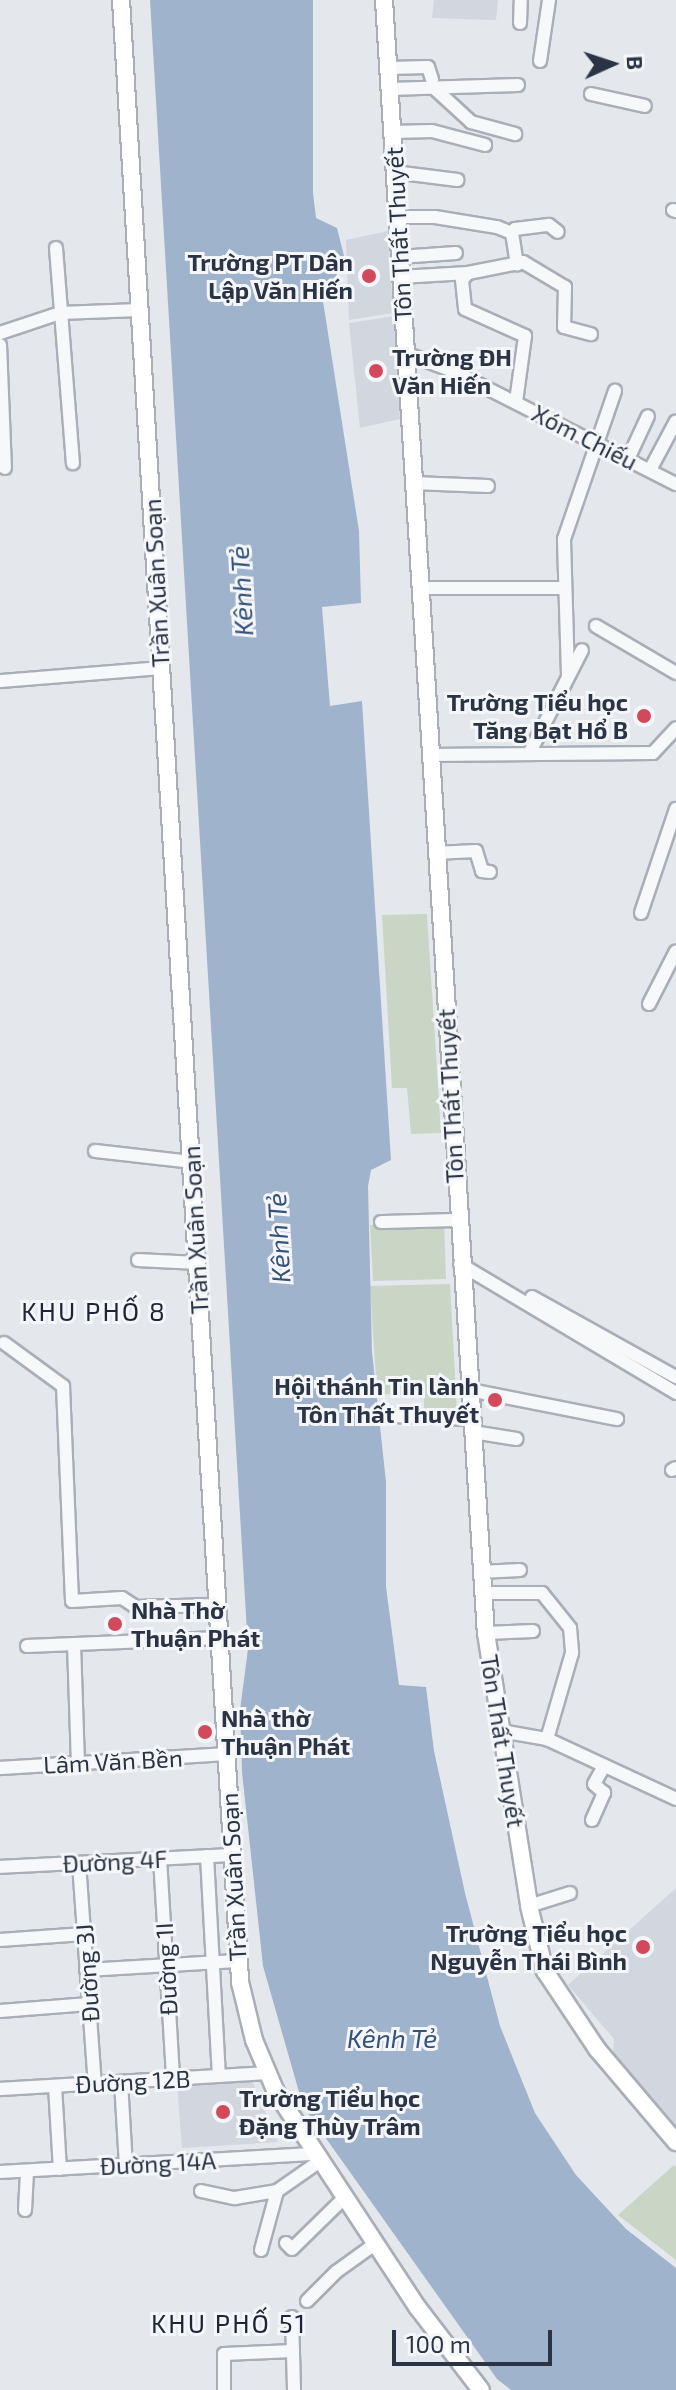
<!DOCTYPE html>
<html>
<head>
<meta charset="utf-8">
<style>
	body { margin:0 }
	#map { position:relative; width:676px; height:2390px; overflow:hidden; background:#e4e7ec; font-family:"Exo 2",sans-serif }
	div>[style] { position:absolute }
	.built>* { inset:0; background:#d2d6de }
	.green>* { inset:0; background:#c9d6c5 }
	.water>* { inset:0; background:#9fb4cc }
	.roads { filter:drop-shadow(2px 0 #a9aeb7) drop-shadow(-2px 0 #a9aeb7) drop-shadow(0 2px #a9aeb7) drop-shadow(0 -2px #a9aeb7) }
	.minor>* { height:12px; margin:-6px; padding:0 6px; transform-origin:6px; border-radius:6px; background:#f7f8fa }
	.major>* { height:16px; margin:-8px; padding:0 8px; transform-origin:8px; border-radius:8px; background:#fff }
	.dots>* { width:22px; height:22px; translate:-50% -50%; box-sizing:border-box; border:4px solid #f4f6f9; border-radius:50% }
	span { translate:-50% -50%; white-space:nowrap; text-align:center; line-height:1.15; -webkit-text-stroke:6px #f4f6f9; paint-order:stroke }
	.street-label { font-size:24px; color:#2b3445 }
	.poi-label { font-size:24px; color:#2b3445; font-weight:700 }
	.right { translate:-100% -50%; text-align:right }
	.left { translate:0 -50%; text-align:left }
	.water-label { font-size:26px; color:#34527a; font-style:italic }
	.neighbourhood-label { font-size:26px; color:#1d2536; letter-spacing:2px }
	.north { position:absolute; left:572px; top:24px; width:80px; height:80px; -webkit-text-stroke:6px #f4f6f9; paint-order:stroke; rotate:87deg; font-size:22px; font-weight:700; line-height:32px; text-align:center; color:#2b3445 }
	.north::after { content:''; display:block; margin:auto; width:28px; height:36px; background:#2b3445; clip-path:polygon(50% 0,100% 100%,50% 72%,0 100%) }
	.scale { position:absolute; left:392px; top:2330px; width:160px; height:36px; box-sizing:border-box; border:4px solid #2b3445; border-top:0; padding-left:10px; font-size:24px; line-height:28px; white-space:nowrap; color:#2b3445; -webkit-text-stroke:6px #f4f6f9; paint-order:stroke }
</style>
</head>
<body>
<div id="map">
	<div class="built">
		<div style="clip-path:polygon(434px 0,498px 0,496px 20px,432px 18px)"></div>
		<div style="clip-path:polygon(388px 231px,393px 313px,349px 320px,346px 240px)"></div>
		<div style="clip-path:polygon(395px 316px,400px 419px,360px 428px,349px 323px)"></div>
		<div style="clip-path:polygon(676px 1888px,676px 2133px,613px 2056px,614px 2039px,568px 1985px)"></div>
		<div style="clip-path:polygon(251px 2078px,278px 2142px,182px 2148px,177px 2083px)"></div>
	</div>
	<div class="green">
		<div style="clip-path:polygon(427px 914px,441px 1133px,411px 1134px,407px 1088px,392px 1088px,382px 915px)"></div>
		<div style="clip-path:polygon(444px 1223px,446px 1279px,373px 1281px,370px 1225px)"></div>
		<div style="clip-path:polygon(450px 1284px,457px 1412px,424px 1411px,424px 1395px,377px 1394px,370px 1286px)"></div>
		<div style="clip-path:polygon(674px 2165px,676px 2167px,676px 2260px,618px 2215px)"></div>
	</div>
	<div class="water">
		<div style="clip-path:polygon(150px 0,313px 0,313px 193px,316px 218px,337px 228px,345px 260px,323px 301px,359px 531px,361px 603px,322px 607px,330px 706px,362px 701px,391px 1160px,371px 1170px,368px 1186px,372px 1352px,386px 1482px,386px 1587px,399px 1685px,426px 1687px,434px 1751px,465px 1893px,500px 2026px,535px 2113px,576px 2175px,626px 2229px,676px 2268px,676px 2390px,511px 2390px,497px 2379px,303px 2106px,263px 1966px,242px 1772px,240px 1710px,248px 1649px)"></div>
	</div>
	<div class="roads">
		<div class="minor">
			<div style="left:520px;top:23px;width:23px;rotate:-88deg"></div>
			<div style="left:540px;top:61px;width:62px;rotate:-81.6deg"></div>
			<div style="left:388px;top:68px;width:40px;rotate:-1.4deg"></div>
			<div style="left:428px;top:67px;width:13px;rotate:72deg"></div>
			<div style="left:433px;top:87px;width:52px;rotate:42.6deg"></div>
			<div style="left:471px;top:122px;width:46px;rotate:15.3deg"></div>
			<div style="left:389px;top:89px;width:129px;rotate:-1.8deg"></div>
			<div style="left:591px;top:94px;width:55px;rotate:12.5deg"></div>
			<div style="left:392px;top:132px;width:40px;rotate:-1.4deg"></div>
			<div style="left:432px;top:131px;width:55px;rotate:14.8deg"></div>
			<div style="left:394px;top:172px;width:64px;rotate:7.2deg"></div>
			<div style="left:673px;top:210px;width:3px;rotate:18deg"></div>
			<div style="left:397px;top:217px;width:38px"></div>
			<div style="left:435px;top:217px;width:63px;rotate:9.2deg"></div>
			<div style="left:497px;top:227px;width:16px;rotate:22deg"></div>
			<div style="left:512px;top:233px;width:32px;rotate:81deg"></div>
			<div style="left:512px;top:233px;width:5px;rotate:-53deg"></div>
			<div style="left:515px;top:229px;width:34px;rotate:-7deg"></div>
			<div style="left:549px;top:225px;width:11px;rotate:38deg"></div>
			<div style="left:56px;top:248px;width:216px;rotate:85.5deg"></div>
			<div style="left:399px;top:257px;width:57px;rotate:-4deg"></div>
			<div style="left:468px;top:273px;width:9px;rotate:131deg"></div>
			<div style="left:462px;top:280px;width:29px;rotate:84deg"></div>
			<div style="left:465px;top:309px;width:66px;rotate:24.2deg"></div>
			<div style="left:525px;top:336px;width:67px;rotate:97.8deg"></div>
			<div style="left:400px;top:277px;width:68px;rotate:-3.4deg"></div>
			<div style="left:468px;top:273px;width:56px;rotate:-11.3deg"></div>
			<div style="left:523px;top:262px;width:49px;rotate:30.8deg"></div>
			<div style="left:565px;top:287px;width:40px;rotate:91.4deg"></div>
			<div style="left:564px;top:327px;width:28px;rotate:15deg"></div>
			<div style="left:0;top:333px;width:63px;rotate:-18.4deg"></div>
			<div style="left:60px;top:313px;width:79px;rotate:-2.2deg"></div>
			<div style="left:0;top:345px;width:123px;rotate:87.7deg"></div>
			<div style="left:405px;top:353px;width:51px;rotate:20.6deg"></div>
			<div style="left:453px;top:371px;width:250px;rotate:26.9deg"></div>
			<div style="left:628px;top:459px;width:47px;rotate:-65.1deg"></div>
			<div style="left:650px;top:470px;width:55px;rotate:-62deg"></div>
			<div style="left:413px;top:483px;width:75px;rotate:2.3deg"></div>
			<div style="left:419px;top:588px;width:143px"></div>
			<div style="left:596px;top:626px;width:93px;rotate:30.4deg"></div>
			<div style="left:568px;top:675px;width:136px;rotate:-91.7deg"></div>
			<div style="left:564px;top:539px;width:157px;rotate:-71deg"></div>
			<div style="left:0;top:681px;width:162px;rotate:-4.6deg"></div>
			<div style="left:531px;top:750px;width:112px;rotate:-63deg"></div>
			<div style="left:429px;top:755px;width:224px;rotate:-0.5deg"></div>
			<div style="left:653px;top:753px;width:34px;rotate:-47deg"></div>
			<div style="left:435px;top:853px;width:41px;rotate:-2.8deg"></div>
			<div style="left:476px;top:851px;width:21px;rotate:73deg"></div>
			<div style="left:482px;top:871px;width:8px;rotate:7deg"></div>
			<div style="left:641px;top:913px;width:110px;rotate:-71.4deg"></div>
			<div style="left:649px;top:1004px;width:59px;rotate:-63deg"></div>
			<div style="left:95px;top:1151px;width:97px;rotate:6.5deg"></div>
			<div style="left:381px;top:1222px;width:76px;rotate:-1.5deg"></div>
			<div style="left:138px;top:1260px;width:59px;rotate:2.9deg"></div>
			<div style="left:460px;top:1264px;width:252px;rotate:30.8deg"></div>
			<div style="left:532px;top:1297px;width:165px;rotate:29.1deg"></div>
			<div style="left:4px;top:1343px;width:73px;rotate:36.1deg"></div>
			<div style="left:63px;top:1386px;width:215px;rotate:87.6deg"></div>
			<div style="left:72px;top:1601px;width:50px;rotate:-3.4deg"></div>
			<div style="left:122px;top:1598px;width:17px;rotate:33deg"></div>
			<div style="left:136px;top:1607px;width:81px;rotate:-1.4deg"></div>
			<div style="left:470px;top:1390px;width:150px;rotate:11.2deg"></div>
			<div style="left:393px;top:1416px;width:79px;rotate:2.2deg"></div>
			<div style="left:473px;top:1432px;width:44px;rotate:9.2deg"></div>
			<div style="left:672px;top:1470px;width:4px;rotate:-27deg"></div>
			<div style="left:480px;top:1572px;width:40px;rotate:-2.9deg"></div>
			<div style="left:482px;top:1593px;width:60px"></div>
			<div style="left:542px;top:1593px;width:45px;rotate:51.3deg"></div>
			<div style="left:570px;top:1628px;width:25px;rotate:85deg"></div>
			<div style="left:572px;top:1653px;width:90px;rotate:106.2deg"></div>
			<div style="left:486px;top:1633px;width:47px;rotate:-2.4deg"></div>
			<div style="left:74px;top:1644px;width:119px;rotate:88.1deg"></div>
			<div style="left:27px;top:1646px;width:192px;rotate:-2.4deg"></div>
			<div style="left:501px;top:1731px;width:47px;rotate:9.9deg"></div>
			<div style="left:547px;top:1739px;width:142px;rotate:24.9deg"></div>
			<div style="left:0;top:1768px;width:226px;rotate:-3.5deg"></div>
			<div style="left:592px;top:1820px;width:30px;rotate:-66deg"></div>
			<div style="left:604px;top:1793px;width:13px;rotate:-138deg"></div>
			<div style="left:594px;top:1784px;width:21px;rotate:-61deg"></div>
			<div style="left:207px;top:1856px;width:220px;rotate:86.9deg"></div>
			<div style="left:160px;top:1858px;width:221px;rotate:86.6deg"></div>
			<div style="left:79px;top:1863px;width:222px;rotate:85.9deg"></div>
			<div style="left:0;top:1867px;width:230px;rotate:-3deg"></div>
			<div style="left:529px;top:1906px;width:43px;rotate:-17.6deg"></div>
			<div style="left:0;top:1940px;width:84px;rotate:-4.1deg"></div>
			<div style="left:86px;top:1970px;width:151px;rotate:-3.4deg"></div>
			<div style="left:0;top:2011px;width:89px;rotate:-4.5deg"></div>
			<div style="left:121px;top:2082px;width:83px;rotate:86.6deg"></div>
			<div style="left:55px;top:2086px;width:83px;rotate:86.6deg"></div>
			<div style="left:0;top:2089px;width:267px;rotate:-3.4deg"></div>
			<div style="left:0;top:2172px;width:316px;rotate:-3.3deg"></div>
			<div style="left:201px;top:2191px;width:35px;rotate:12deg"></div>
			<div style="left:235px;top:2198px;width:43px;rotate:-9.5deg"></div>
			<div style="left:25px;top:2210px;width:39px;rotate:-87deg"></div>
			<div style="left:286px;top:2243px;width:8px;rotate:45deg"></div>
			<div style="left:292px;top:2249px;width:71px;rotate:-44.4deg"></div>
			<div style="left:261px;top:2250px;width:61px;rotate:-74.8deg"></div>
			<div style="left:277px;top:2191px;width:52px;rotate:-34.9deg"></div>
			<div style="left:307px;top:2301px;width:41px;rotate:-45deg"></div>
			<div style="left:336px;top:2272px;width:48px;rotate:-35.7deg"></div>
			<div style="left:292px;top:2317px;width:73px;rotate:88.4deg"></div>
			<div style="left:224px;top:2390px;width:36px;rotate:-90deg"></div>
			<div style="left:224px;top:2354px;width:69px;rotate:-2.5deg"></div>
		</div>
		<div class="major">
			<div style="left:121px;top:0;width:1986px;rotate:86.56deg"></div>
			<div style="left:240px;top:1982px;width:60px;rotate:76.4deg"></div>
			<div style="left:254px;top:2040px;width:56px;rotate:67.1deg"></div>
			<div style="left:276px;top:2092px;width:258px;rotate:56.7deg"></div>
			<div style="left:418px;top:2308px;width:103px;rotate:52.5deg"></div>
			<div style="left:384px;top:0;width:1636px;rotate:86.43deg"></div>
			<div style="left:486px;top:1633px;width:276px;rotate:81deg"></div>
			<div style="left:529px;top:1906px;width:67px;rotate:76.2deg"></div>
			<div style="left:545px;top:1971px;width:94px;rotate:56.3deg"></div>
			<div style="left:597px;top:2049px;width:122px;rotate:49.7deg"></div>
		</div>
	</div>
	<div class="dots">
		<div style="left:369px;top:276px;background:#d1495b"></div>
		<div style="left:376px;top:371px;background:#d1495b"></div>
		<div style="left:644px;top:716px;background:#d1495b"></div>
		<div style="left:495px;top:1400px;background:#d1495b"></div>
		<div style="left:115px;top:1624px;background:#d1495b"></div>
		<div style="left:205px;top:1732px;background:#d1495b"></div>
		<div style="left:643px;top:1947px;background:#d1495b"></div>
		<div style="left:223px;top:2112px;background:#d1495b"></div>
	</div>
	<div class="street-label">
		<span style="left:398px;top:234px;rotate:-93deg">Tôn Thất Thuyết</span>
		<span style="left:585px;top:437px;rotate:27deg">Xóm Chiếu</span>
		<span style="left:156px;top:583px;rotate:-93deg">Trần Xuân Soạn</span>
		<span style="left:450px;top:1096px;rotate:-93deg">Tôn Thất Thuyết</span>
		<span style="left:195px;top:1230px;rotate:-93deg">Trần Xuân Soạn</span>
		<span style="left:503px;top:1741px;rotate:81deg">Tôn Thất Thuyết</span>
		<span style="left:113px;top:1761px;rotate:-3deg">Lâm Văn Bền</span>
		<span style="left:115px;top:1861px;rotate:-3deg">Đường 4F</span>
		<span style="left:233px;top:1877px;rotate:-93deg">Trần Xuân Soạn</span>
		<span style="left:166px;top:1969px;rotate:-93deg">Đường 1I</span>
		<span style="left:87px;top:1973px;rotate:-94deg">Đường 3J</span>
		<span style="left:133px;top:2081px;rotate:-3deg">Đường 12B</span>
		<span style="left:158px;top:2163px;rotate:-3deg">Đường 14A</span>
	</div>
	<div class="poi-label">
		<span class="right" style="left:353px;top:276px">Trường PT Dân<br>Lập Văn Hiến</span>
		<span class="left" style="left:392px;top:371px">Trường ĐH<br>Văn Hiến</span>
		<span class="right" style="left:628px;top:716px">Trường Tiểu học<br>Tăng Bạt Hổ B</span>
		<span class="right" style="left:479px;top:1400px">Hội thánh Tin lành<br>Tôn Thất Thuyết</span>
		<span class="left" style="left:131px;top:1624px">Nhà Thờ<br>Thuận Phát</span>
		<span class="left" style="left:221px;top:1732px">Nhà thờ<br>Thuận Phát</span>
		<span class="right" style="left:627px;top:1947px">Trường Tiểu học<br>Nguyễn Thái Bình</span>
		<span class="left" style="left:239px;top:2112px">Trường Tiểu học<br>Đặng Thùy Trâm</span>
	</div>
	<div class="water-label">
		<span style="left:241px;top:591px;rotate:-93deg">Kênh Tẻ</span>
		<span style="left:278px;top:1238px;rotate:-93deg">Kênh Tẻ</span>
		<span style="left:392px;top:2038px">Kênh Tẻ</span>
	</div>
	<div class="neighbourhood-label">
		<span style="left:94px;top:1311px">KHU PHỐ 8</span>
		<span style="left:229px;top:2323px">KHU PHỐ 51</span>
	</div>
	<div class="north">B</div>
	<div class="scale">100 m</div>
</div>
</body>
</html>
